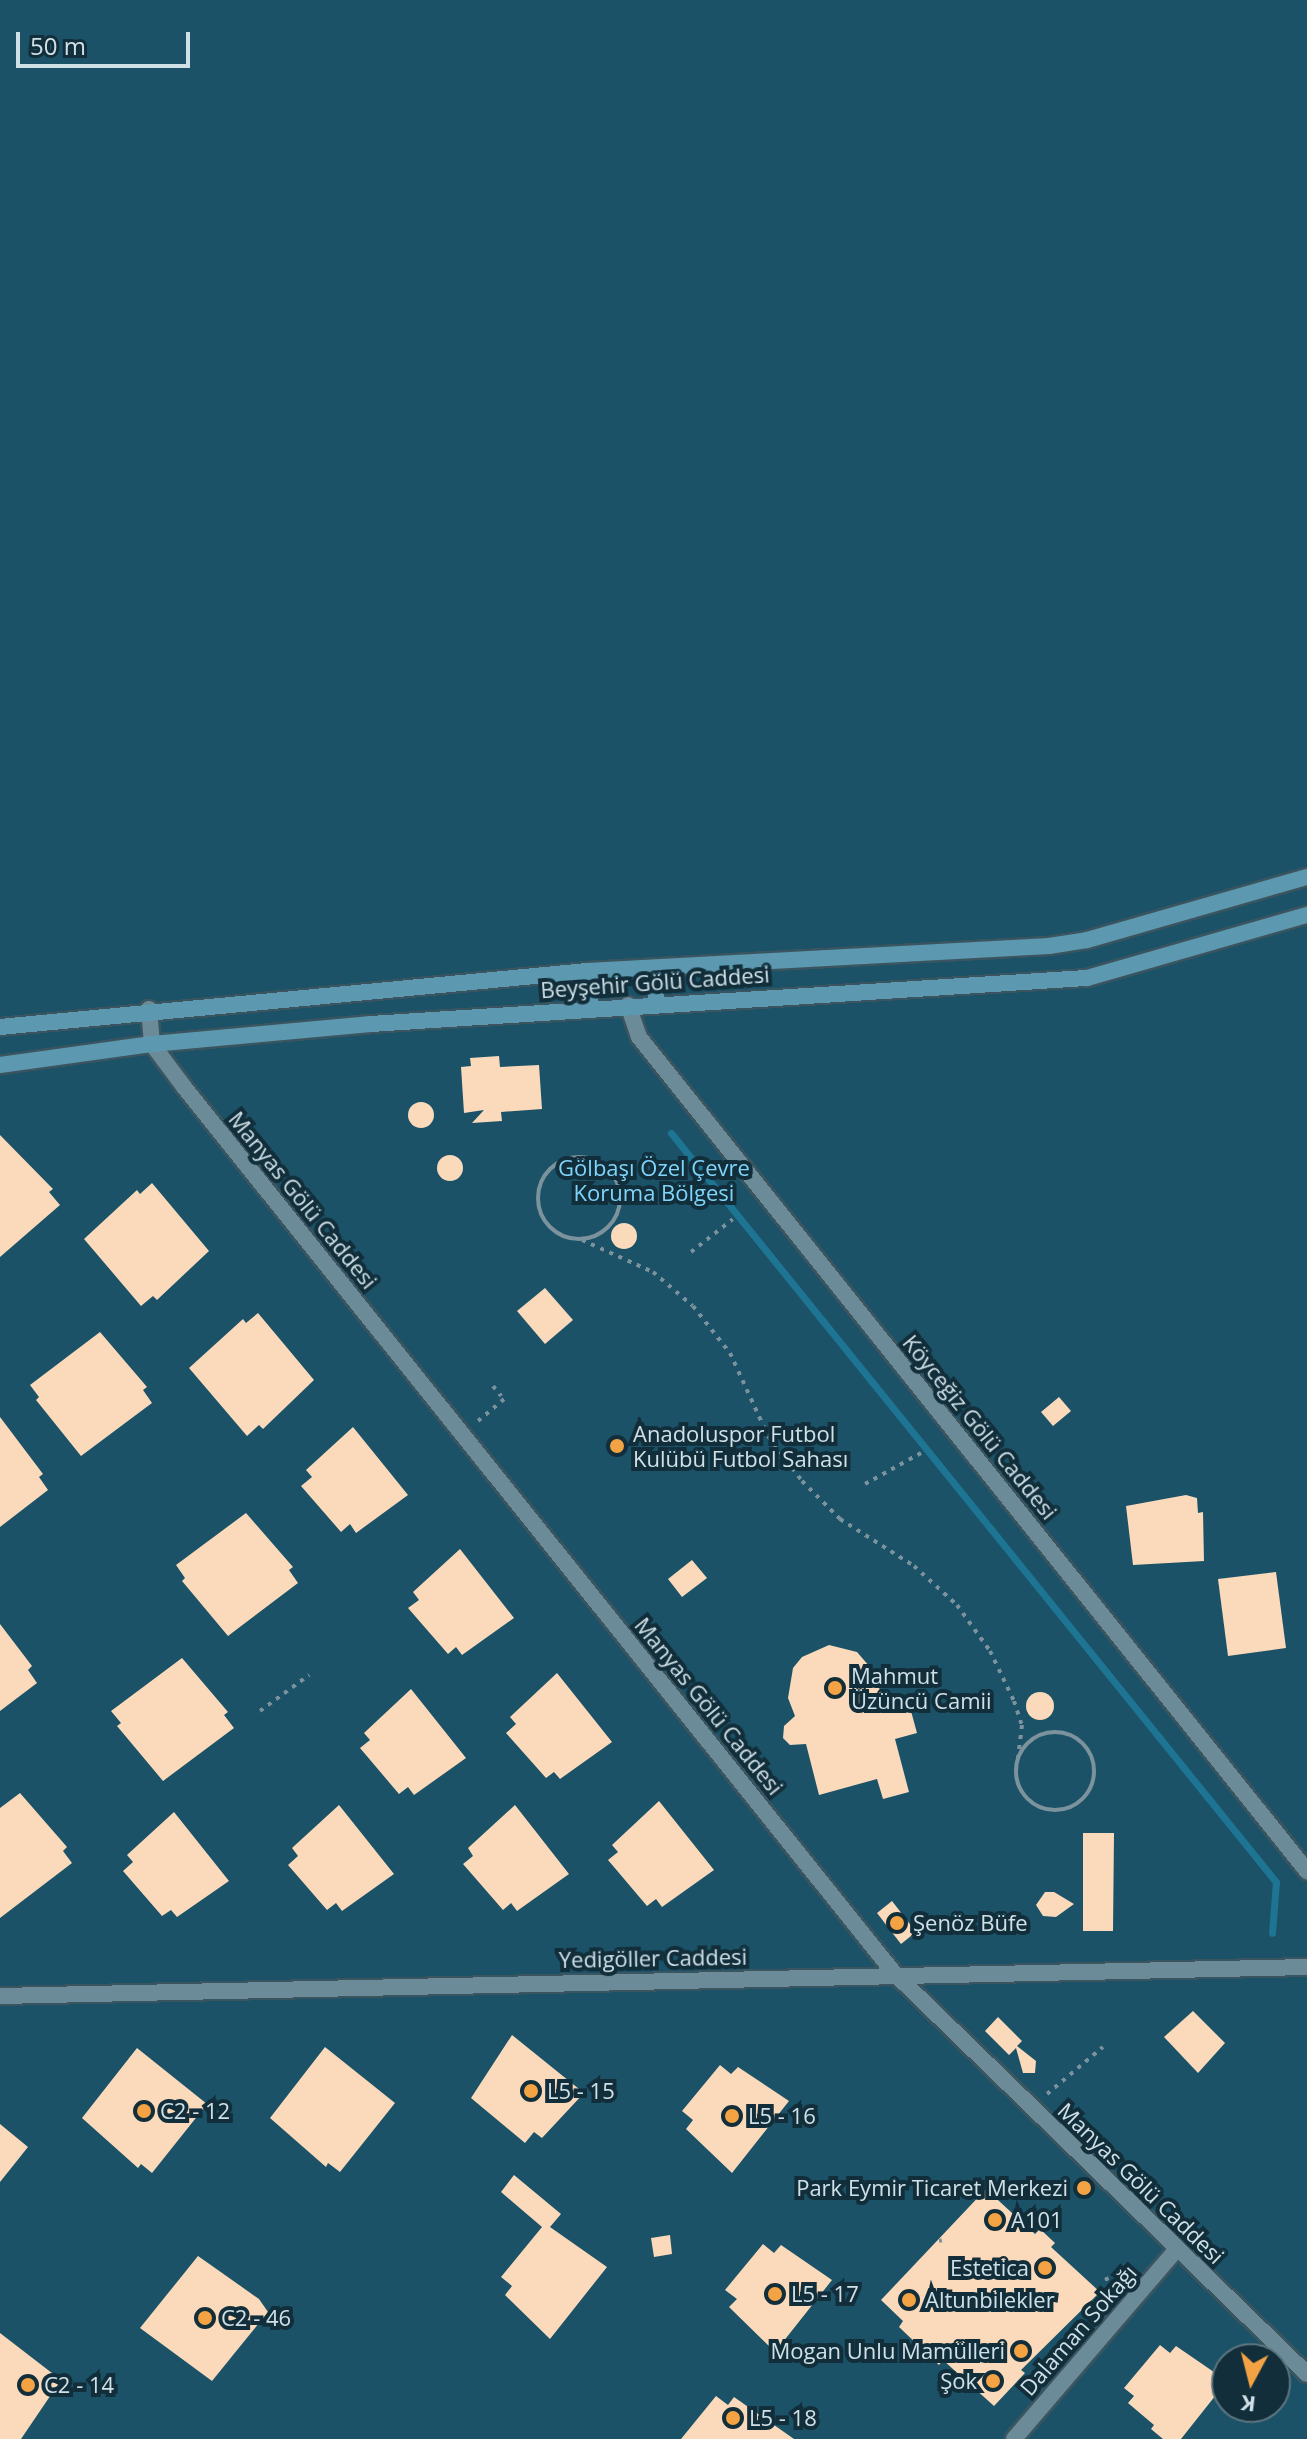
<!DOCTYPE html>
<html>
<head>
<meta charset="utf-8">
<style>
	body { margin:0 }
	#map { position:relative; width:1307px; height:2439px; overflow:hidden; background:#1c3845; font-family:"Open Sans",sans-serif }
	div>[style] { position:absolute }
	.green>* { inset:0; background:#1b5267 }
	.stream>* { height:7px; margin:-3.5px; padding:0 3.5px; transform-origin:3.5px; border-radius:3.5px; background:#1e7493 }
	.building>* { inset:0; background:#fadaba }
	.round { border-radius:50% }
	.path>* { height:4px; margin-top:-2px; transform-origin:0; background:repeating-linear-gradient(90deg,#7c929c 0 4px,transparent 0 10px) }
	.path>.ring { margin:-2px; padding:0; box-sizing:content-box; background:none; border:4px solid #7c929c; border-radius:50% }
	.roads { filter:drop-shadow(2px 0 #3b5560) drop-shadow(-2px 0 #3b5560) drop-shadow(0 2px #3b5560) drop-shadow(0 -2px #3b5560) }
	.minor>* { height:16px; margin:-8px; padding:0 8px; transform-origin:8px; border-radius:8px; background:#6c8b99 }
	.tertiary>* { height:16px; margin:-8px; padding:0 8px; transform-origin:8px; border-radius:8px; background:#6c8b99 }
	.secondary>* { height:16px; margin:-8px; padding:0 8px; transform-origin:8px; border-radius:8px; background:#5c98af }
	.dots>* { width:22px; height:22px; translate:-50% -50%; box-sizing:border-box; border:4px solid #112e3a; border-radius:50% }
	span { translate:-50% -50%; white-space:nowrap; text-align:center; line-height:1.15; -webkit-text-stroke:8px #112e3a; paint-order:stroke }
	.street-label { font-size:22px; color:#cfe0e7 }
	.park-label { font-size:22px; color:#7fd4f9 }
	.poi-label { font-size:22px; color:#cfe0e7 }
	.left { translate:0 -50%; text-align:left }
	.right { translate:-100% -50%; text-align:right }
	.north { position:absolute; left:1211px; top:2343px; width:80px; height:80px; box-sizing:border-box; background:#112e3a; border:2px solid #5d757f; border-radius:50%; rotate:187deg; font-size:22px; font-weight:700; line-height:32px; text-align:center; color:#cfe0e7 }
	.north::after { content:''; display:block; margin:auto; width:28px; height:36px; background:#f4a344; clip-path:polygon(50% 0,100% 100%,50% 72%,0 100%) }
	.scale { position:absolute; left:16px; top:32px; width:174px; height:36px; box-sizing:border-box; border:4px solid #cfe0e7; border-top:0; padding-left:10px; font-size:24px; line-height:28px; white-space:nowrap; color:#cfe0e7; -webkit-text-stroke:6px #112e3a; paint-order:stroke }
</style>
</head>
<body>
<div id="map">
	<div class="green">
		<div style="clip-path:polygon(evenodd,0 0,1307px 0,1307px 2439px,0 2439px,0 0,1227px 2359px,1275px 2359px,1275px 2407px,1227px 2407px,1227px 2359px)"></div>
	</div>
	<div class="stream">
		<div style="left:671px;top:1133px;width:963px;rotate:51.07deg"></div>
		<div style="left:1276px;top:1882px;width:51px;rotate:94.5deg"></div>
	</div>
	<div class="building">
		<div style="clip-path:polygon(499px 1056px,500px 1067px,539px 1065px,542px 1109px,501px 1112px,502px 1121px,472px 1123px,484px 1110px,464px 1113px,461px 1067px,471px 1066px,470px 1058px)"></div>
		<div class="round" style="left:408px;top:1102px;width:26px;height:26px"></div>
		<div style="clip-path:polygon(0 1135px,53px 1189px,49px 1192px,60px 1205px,0 1257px)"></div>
		<div class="round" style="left:437px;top:1155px;width:26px;height:26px"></div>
		<div style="clip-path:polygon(152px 1183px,209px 1251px,157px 1300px,153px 1296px,141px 1306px,84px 1239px,137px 1190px,140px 1194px)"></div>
		<div class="round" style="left:611px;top:1223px;width:26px;height:26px"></div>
		<div style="clip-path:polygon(545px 1288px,573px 1320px,545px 1344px,517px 1311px)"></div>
		<div style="clip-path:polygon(258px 1313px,314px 1380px,263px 1429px,259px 1425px,247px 1436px,189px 1368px,243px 1319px,246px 1323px)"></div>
		<div style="clip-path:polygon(100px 1332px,147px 1387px,143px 1390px,152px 1403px,81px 1456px,36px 1400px,39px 1397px,30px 1385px)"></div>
		<div style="clip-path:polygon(1059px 1397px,1071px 1411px,1053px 1426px,1041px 1412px)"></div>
		<div style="clip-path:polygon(0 1417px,43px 1474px,39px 1477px,48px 1490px,0 1527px)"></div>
		<div style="clip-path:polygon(353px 1427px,408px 1495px,356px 1533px,350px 1524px,341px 1532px,301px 1486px,312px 1477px,306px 1470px)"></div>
		<div style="clip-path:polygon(1186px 1495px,1197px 1498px,1198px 1513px,1203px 1512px,1204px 1561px,1133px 1565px,1126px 1506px)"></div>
		<div style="clip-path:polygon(246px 1513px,293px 1567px,289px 1570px,298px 1583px,228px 1636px,182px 1581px,185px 1578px,176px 1565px)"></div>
		<div style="clip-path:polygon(460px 1549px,514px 1618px,462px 1655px,456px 1647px,448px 1654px,408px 1608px,419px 1600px,413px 1592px)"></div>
		<div style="clip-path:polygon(692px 1560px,707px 1578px,682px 1597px,668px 1579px)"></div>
		<div style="clip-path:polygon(1276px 1572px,1286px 1648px,1228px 1656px,1218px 1579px)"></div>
		<div style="clip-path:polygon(0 1624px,32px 1666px,28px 1670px,37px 1683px,0 1711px)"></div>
		<div style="clip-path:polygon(829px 1645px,857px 1652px,876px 1674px,881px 1696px,904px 1713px,911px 1711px,917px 1733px,895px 1739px,909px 1792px,883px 1799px,877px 1779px,819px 1795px,806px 1744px,790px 1745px,783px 1738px,784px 1726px,795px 1716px,788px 1698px,793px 1668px,802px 1657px)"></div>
		<div style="clip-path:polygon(182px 1658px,228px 1712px,224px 1715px,234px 1728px,163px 1781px,117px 1726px,121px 1723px,111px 1711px)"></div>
		<div style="clip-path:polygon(557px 1673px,612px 1742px,560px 1779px,554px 1772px,546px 1778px,506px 1733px,516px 1724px,510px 1717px)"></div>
		<div style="clip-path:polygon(411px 1689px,466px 1758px,414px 1795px,408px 1787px,399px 1794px,360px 1748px,370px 1740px,364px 1733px)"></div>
		<div class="round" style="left:1026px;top:1692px;width:28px;height:28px"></div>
		<div style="clip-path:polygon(20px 1793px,67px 1847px,63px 1851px,72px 1863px,0 1918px,0 1808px)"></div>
		<div style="clip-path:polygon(659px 1801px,714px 1870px,662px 1907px,656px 1899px,647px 1906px,608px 1860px,618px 1852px,612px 1845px)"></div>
		<div style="clip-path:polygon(339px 1805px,394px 1874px,342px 1911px,336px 1903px,327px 1910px,288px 1865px,298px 1856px,292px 1848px)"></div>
		<div style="clip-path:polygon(515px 1805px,569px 1874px,517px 1911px,511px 1903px,503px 1910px,463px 1864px,473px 1856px,468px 1848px)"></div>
		<div style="clip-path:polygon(174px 1812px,229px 1881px,177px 1917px,171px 1910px,162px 1916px,123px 1871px,133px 1862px,127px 1855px)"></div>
		<div style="clip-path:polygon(1083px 1833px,1114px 1833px,1113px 1931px,1083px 1931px)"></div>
		<div style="clip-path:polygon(1045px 1892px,1054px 1892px,1074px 1904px,1056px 1917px,1043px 1916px,1036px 1905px)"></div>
		<div style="clip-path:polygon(892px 1901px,916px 1932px,901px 1944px,877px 1913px)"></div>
		<div style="clip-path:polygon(1193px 2011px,1225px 2043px,1198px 2073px,1164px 2037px)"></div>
		<div style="clip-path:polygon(998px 2017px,1022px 2041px,1017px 2046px,1036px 2061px,1035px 2073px,1023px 2073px,1016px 2048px,1009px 2055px,985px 2031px)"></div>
		<div style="clip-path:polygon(512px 2035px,584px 2093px,542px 2138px,534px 2132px,525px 2143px,471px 2098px)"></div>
		<div style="clip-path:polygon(325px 2047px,395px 2103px,340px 2172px,328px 2163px,326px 2167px,270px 2118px)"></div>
		<div style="clip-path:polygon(137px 2048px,207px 2104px,152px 2173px,141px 2164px,138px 2168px,82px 2118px)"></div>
		<div style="clip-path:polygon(720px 2065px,731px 2074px,738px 2067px,789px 2101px,732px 2173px,686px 2129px,693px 2120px,682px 2111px)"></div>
		<div style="clip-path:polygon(0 2124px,28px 2147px,0 2182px)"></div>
		<div style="clip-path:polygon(514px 2175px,561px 2214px,550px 2227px,607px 2267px,550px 2339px,505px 2295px,512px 2286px,501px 2277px,542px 2227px,501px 2192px)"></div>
		<div style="clip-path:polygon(986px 2189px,1035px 2234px,1040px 2229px,1055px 2243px,1051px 2247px,1100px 2292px,1021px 2370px,1025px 2373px,994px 2406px,943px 2360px,939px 2365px,899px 2327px,903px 2321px,881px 2300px)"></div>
		<div style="clip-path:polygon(670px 2235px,672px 2254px,654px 2257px,651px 2238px)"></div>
		<div style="clip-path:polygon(763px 2244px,774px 2253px,781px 2245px,832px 2280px,775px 2352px,729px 2307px,737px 2299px,725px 2290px)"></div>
		<div style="clip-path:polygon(198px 2256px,259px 2299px,268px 2312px,212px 2381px,140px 2328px)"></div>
		<div style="clip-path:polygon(0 2333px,61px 2380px,21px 2439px,0 2439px)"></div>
		<div style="clip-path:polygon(1160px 2345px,1170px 2353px,1176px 2346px,1227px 2381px,1181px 2439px,1163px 2439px,1151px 2429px,1154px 2425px,1128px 2403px,1134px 2396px,1124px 2388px)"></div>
		<div style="clip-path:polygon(716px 2396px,728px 2405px,734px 2397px,794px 2439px,681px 2439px)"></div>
	</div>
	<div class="path">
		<div class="ring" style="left:538px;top:1157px;width:78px;height:78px"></div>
		<div style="left:582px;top:1240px;width:78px;rotate:24.3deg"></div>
		<div style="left:653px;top:1272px;width:52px;rotate:40.4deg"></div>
		<div style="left:693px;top:1306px;width:60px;rotate:51.8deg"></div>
		<div style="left:730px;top:1353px;width:91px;rotate:65.4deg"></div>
		<div style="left:768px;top:1436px;width:56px;rotate:52.9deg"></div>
		<div style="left:802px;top:1481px;width:54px;rotate:45deg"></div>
		<div style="left:840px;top:1519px;width:88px;rotate:32.4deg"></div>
		<div style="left:914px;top:1566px;width:58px;rotate:42.2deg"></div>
		<div style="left:957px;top:1605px;width:57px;rotate:54.3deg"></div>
		<div style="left:990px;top:1651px;width:55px;rotate:64.4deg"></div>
		<div style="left:1014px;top:1701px;width:25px;rotate:72deg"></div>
		<div style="left:1022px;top:1725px;width:38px;rotate:97deg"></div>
		<div style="left:691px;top:1252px;width:53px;rotate:-38.2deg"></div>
		<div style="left:493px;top:1386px;width:13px;rotate:51deg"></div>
		<div style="left:478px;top:1421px;width:34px;rotate:-40deg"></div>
		<div style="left:865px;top:1484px;width:66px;rotate:-28.9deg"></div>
		<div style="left:260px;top:1711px;width:61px;rotate:-36.3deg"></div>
		<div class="ring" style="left:1016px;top:1732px;width:74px;height:74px"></div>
		<div style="left:1047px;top:2094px;width:73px;rotate:-40deg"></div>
		<div style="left:939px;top:2241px;width:3px;rotate:-18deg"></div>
		<div style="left:1106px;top:2277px;width:20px;rotate:70deg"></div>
	</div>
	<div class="roads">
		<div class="minor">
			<div style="left:628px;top:1005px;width:34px;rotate:71deg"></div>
			<div style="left:639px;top:1037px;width:1069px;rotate:51.31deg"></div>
			<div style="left:1014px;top:2439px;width:250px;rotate:-49.4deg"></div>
		</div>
		<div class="tertiary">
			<div style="left:149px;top:1009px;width:35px;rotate:85deg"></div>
			<div style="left:152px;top:1044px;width:54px;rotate:53.3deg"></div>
			<div style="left:184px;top:1087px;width:1137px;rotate:51.29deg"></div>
			<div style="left:895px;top:1974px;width:574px;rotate:44.15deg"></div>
			<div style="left:0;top:1996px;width:1307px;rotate:-1.27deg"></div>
		</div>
		<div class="secondary">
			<div style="left:655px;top:968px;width:35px;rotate:88deg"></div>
			<div style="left:587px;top:971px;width:36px;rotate:84deg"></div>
			<div style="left:0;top:1027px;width:590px;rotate:-5.45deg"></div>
			<div style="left:587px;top:971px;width:463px;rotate:-3.1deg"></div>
			<div style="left:1049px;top:946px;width:38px;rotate:-9deg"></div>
			<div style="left:1087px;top:940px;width:229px;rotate:-16deg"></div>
			<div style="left:0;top:1065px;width:153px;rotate:-7.9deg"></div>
			<div style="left:152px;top:1044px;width:220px;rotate:-5.2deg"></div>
			<div style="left:371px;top:1024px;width:717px;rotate:-3.68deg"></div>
			<div style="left:1087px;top:978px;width:229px;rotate:-16deg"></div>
		</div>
	</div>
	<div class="dots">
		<div style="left:617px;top:1446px;background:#f4a344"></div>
		<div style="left:835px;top:1688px;background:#f4a344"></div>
		<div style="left:897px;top:1923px;background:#f4a344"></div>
		<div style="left:531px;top:2091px;background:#f4a344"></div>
		<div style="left:144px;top:2111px;background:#f4a344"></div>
		<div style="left:732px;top:2116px;background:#f4a344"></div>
		<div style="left:1084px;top:2188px;background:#f4a344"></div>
		<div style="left:995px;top:2220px;background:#f4a344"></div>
		<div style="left:1045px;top:2268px;background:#f4a344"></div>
		<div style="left:775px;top:2294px;background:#f4a344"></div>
		<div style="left:909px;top:2300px;background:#f4a344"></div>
		<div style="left:205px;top:2318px;background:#f4a344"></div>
		<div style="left:1021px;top:2351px;background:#f4a344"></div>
		<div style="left:993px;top:2381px;background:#f4a344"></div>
		<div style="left:28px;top:2385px;background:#f4a344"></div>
		<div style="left:733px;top:2418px;background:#f4a344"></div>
	</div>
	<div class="street-label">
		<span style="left:655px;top:982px;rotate:-4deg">Beyşehir Gölü Caddesi</span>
		<span style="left:303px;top:1200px;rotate:51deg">Manyas Gölü Caddesi</span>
		<span style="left:980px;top:1427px;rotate:51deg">Köyceğiz Gölü Caddesi</span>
		<span style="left:709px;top:1706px;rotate:51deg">Manyas Gölü Caddesi</span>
		<span style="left:653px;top:1958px;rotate:-1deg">Yedigöller Caddesi</span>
		<span style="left:1141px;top:2183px;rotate:44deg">Manyas Gölü Caddesi</span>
		<span style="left:1078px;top:2330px;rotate:-49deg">Dalaman Sokağı</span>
	</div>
	<div class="park-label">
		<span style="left:654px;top:1180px">Gölbaşı Özel Çevre<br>Koruma Bölgesi</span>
	</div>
	<div class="poi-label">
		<span class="left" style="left:633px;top:1446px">Anadoluspor Futbol<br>Kulübü Futbol Sahası</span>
		<span class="left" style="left:851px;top:1688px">Mahmut<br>Üzüncü Camii</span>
		<span class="left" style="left:913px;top:1923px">Şenöz Büfe</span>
		<span class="left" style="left:547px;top:2091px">L5 - 15</span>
		<span class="left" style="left:160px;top:2111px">C2 - 12</span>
		<span class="left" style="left:748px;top:2116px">L5 - 16</span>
		<span class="right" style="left:1068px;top:2188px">Park Eymir Ticaret Merkezi</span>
		<span class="left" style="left:1011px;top:2220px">A101</span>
		<span class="right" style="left:1029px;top:2268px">Estetica</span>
		<span class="left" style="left:791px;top:2294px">L5 - 17</span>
		<span class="left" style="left:925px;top:2300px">Altunbilekler</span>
		<span class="left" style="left:221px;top:2318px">C2 - 46</span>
		<span class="right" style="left:1005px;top:2351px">Mogan Unlu Mamülleri</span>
		<span class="right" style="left:977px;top:2381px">Şok</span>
		<span class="left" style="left:44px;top:2385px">C2 - 14</span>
		<span class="left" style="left:749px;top:2418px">L5 - 18</span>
	</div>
	<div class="north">K</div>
	<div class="scale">50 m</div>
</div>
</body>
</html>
